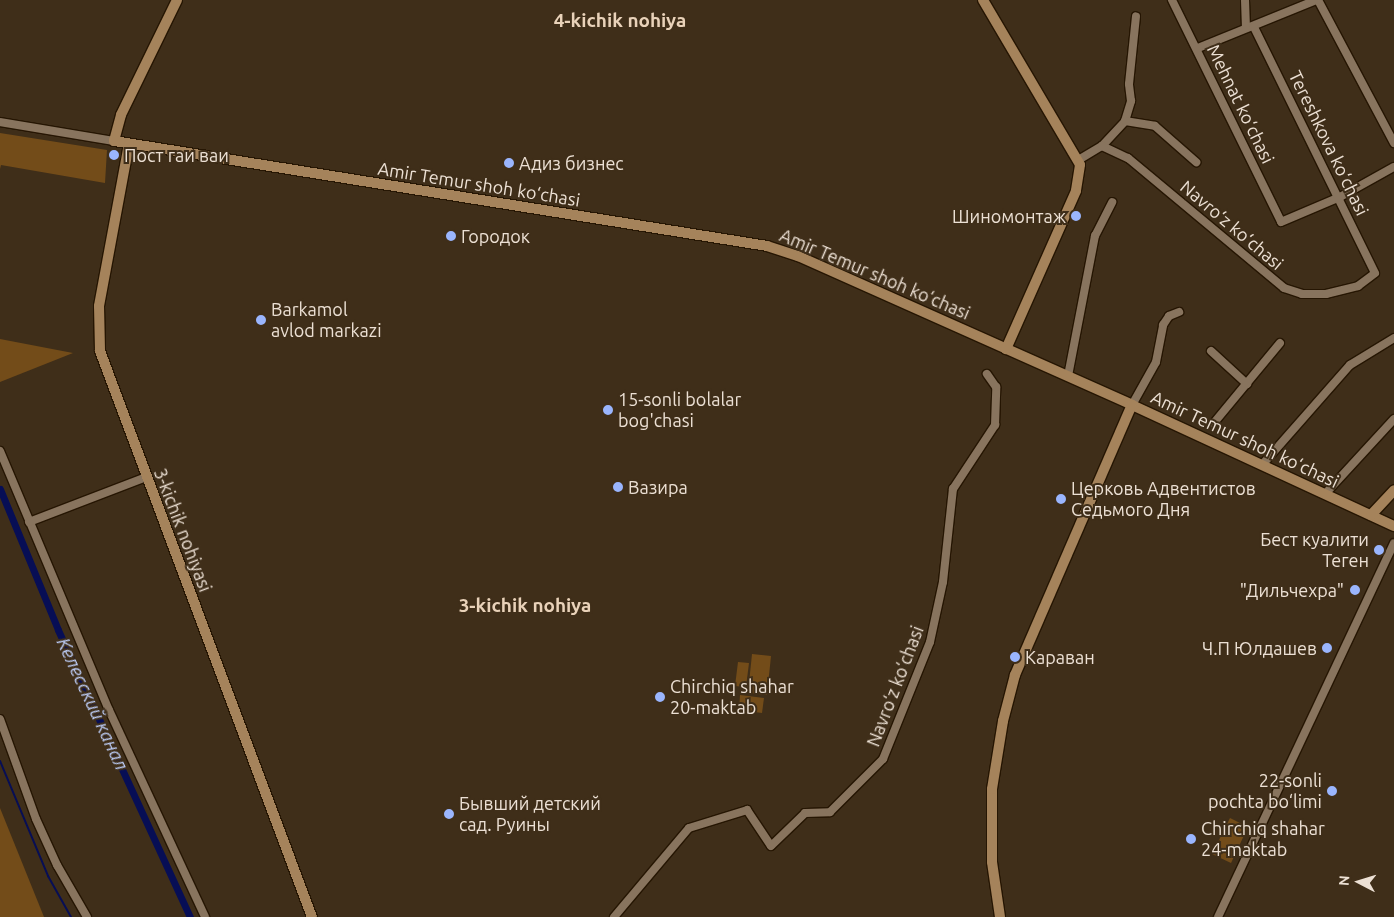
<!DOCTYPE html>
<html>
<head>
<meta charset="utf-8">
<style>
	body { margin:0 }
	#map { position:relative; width:1394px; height:917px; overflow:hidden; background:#3f2e19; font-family:Ubuntu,sans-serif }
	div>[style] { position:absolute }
	.green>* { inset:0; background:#734c19 }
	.stream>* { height:2px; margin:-1px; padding:0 1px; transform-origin:1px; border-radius:1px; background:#070e55 }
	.canal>* { height:7px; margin:-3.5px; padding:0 3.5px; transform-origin:3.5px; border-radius:3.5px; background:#070e55 }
	.roads { filter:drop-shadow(1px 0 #261603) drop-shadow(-1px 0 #261603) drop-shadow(0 1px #261603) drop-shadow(0 -1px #261603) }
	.street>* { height:8px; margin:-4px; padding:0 4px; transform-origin:4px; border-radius:4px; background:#88745e }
	.secondary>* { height:10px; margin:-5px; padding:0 5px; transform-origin:5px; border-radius:5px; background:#a5835b }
	.dots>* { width:14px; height:14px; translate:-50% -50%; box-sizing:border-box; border:2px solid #3f2e19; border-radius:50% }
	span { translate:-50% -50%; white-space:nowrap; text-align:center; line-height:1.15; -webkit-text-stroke:4px #3f2e19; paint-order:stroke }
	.street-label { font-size:18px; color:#ece0d4 }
	.poi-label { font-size:18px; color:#ece0d4 }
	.left { translate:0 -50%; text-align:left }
	.right { translate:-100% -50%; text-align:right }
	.neighbourhood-label { font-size:19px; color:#e9d2b9; font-weight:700 }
	.water-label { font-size:19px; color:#becef9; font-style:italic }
	.north { position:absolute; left:1334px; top:857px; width:50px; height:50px; -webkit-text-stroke:4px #3f2e19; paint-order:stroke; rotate:275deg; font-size:14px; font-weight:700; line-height:20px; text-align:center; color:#ece0d4 }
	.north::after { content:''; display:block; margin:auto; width:18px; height:22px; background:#ece0d4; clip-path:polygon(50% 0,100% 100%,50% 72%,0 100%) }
</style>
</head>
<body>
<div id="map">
	<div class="green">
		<div style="clip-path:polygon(0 133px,107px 150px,105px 183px,1px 165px,0 169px)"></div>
		<div style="clip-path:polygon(0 339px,73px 353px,0 382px)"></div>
		<div style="clip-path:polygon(752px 654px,771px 656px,767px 695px,748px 693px)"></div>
		<div style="clip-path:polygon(738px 662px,749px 663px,746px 687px,735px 686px)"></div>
		<div style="clip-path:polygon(740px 695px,764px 698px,762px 713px,739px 710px)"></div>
		<div style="clip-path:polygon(0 808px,44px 917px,0 917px)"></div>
		<div style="clip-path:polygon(1230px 818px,1248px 827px,1231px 863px,1212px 854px)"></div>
	</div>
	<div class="stream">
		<div style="left:0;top:761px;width:125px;rotate:67.3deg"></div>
		<div style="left:48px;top:876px;width:47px;rotate:60.7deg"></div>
	</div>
	<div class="canal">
		<div style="left:0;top:489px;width:152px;rotate:67.6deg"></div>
		<div style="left:58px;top:630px;width:316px;rotate:65.3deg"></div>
	</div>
	<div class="roads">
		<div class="street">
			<div style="left:1172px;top:0;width:247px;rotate:63.8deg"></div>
			<div style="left:1281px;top:222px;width:64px;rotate:-23deg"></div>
			<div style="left:1340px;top:197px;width:62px;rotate:-29.1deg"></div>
			<div style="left:1245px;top:0;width:27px;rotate:88deg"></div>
			<div style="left:1318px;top:0;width:162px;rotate:62deg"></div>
			<div style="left:1198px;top:48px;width:127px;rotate:-22.1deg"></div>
			<div style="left:1125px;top:121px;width:21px;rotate:-73deg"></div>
			<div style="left:1131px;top:101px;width:17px;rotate:-97deg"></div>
			<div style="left:1129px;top:84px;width:68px;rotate:-84.1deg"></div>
			<div style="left:0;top:122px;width:116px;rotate:9.5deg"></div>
			<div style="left:1102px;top:146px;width:34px;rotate:-47deg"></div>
			<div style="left:1125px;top:121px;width:30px;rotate:9deg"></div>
			<div style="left:1155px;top:126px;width:55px;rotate:41.3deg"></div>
			<div style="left:1080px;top:159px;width:26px;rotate:-31deg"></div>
			<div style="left:1102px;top:146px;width:29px;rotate:25deg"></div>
			<div style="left:1128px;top:158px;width:203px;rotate:39.8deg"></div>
			<div style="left:1284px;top:288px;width:19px;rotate:18deg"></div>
			<div style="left:1302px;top:294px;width:24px"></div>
			<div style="left:1326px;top:294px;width:33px;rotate:-14deg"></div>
			<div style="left:1358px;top:286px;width:21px;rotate:-37deg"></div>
			<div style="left:1375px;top:273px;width:274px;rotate:-116.2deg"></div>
			<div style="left:1211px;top:351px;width:49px;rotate:42.5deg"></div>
			<div style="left:1068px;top:376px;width:143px;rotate:-79.1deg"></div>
			<div style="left:1095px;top:236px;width:38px;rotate:-63deg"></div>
			<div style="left:1132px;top:405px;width:49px;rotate:-60.8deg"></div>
			<div style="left:1156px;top:362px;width:38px;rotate:-79deg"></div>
			<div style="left:1163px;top:325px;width:11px;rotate:-56deg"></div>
			<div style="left:1169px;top:316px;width:11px;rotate:-22deg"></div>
			<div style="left:1213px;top:424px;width:105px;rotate:-50.4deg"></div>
			<div style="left:0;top:451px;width:281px;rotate:67.2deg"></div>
			<div style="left:109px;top:710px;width:228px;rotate:65.1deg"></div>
			<div style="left:1262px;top:465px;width:133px;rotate:-48.7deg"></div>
			<div style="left:1350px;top:365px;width:52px;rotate:-31.5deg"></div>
			<div style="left:1325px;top:494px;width:102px;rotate:-47.4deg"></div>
			<div style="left:29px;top:522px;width:125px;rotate:-21deg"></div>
			<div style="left:0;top:719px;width:106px;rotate:70.2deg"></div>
			<div style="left:36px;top:819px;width:51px;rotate:65.5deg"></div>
			<div style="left:57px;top:865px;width:60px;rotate:60deg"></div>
			<div style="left:614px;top:917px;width:116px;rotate:-49.9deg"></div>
			<div style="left:689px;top:828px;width:61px;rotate:-17.2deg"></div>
			<div style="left:747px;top:810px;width:43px;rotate:56.3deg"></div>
			<div style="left:771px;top:846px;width:47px;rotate:-44.1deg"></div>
			<div style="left:805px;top:813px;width:25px;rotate:-2deg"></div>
			<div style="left:830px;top:812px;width:75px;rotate:-45deg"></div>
			<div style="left:883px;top:759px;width:126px;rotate:-68.1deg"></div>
			<div style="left:930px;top:642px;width:61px;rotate:-77.8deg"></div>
			<div style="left:943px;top:582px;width:94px;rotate:-83.9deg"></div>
			<div style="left:953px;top:489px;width:77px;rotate:-56.7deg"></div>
			<div style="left:995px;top:425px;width:38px;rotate:-88deg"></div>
			<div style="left:996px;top:387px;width:16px;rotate:-125deg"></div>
			<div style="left:1218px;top:917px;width:413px;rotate:-64.8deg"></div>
		</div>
		<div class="secondary">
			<div style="left:177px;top:0;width:128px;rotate:116deg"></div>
			<div style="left:121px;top:115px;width:27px;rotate:105deg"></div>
			<div style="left:114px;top:141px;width:661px;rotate:9.13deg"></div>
			<div style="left:767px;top:246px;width:33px;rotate:18deg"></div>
			<div style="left:798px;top:256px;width:366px;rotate:24deg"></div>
			<div style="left:1132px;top:405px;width:289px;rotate:24.8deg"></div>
			<div style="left:983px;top:0;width:191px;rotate:59.5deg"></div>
			<div style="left:1080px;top:165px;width:26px;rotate:99deg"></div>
			<div style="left:1076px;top:191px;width:173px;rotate:113.9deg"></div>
			<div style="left:129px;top:144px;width:165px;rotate:100.5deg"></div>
			<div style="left:99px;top:306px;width:45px;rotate:88.7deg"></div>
			<div style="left:100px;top:351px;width:604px;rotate:69.47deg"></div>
			<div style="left:1371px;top:515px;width:34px;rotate:-47deg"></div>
			<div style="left:1000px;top:917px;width:56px;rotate:-98.3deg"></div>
			<div style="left:992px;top:862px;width:73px;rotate:-90deg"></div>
			<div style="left:992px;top:789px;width:69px;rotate:-80.8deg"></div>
			<div style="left:1003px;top:721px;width:48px;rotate:-75.4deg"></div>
			<div style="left:1015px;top:675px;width:294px;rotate:-66.6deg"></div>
		</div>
	</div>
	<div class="dots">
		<div style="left:114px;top:155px;background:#9ab5fd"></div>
		<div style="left:509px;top:163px;background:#9ab5fd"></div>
		<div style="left:1076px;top:216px;background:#9ab5fd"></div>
		<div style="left:451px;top:236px;background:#9ab5fd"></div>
		<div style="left:261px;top:320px;background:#9ab5fd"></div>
		<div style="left:608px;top:410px;background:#9ab5fd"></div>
		<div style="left:618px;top:487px;background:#9ab5fd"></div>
		<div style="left:1061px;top:499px;background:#9ab5fd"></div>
		<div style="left:1379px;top:550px;background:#9ab5fd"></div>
		<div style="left:1355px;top:590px;background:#9ab5fd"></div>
		<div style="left:1327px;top:648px;background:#9ab5fd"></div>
		<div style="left:1015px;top:657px;background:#9ab5fd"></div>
		<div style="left:660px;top:697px;background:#9ab5fd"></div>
		<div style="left:1332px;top:791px;background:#9ab5fd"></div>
		<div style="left:449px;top:814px;background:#9ab5fd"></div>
		<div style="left:1191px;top:839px;background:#9ab5fd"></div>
	</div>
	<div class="street-label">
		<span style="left:1241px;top:104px;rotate:64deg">Mehnat ko‘chasi</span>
		<span style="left:1329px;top:143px;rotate:64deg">Tereshkova ko‘chasi</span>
		<span style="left:479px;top:184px;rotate:9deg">Amir Temur shoh ko‘chasi</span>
		<span style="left:1232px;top:225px;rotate:40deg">Navro‘z ko‘chasi</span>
		<span style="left:875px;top:274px;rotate:23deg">Amir Temur shoh ko‘chasi</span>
		<span style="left:1245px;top:439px;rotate:25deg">Amir Temur shoh ko‘chasi</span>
		<span style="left:183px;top:530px;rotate:69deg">3-kichik nohiyasi</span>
		<span style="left:895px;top:686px;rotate:-69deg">Navro‘z ko‘chasi</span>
	</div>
	<div class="poi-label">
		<span class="left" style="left:124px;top:155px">Пост гаи ваи</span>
		<span class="left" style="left:519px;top:163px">Адиз бизнес</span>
		<span class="right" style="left:1066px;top:216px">Шиномонтаж</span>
		<span class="left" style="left:461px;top:236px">Городок</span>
		<span class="left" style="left:271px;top:320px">Barkamol<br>avlod markazi</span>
		<span class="left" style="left:618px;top:410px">15-sonli bolalar<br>bog'chasi</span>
		<span class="left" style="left:628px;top:487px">Вазира</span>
		<span class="left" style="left:1071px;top:499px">Церковь Адвентистов<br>Седьмого Дня</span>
		<span class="right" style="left:1369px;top:550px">Бест куалити<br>Теген</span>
		<span class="right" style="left:1344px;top:590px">"Дильчехра"</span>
		<span class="right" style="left:1317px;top:648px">Ч.П Юлдашев</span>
		<span class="left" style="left:1025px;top:657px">Караван</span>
		<span class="left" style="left:670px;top:697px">Chirchiq shahar<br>20-maktab</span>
		<span class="right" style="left:1322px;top:791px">22-sonli<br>pochta bo‘limi</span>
		<span class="left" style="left:459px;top:814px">Бывший детский<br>сад. Руины</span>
		<span class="left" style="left:1201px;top:839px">Chirchiq shahar<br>24-maktab</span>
	</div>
	<div class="neighbourhood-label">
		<span style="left:620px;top:21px">4-kichik nohiya</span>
		<span style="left:525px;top:606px">3-kichik nohiya</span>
	</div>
	<div class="water-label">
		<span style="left:92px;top:704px;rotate:65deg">Келесский канал</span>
	</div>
	<div class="north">N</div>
</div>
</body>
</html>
